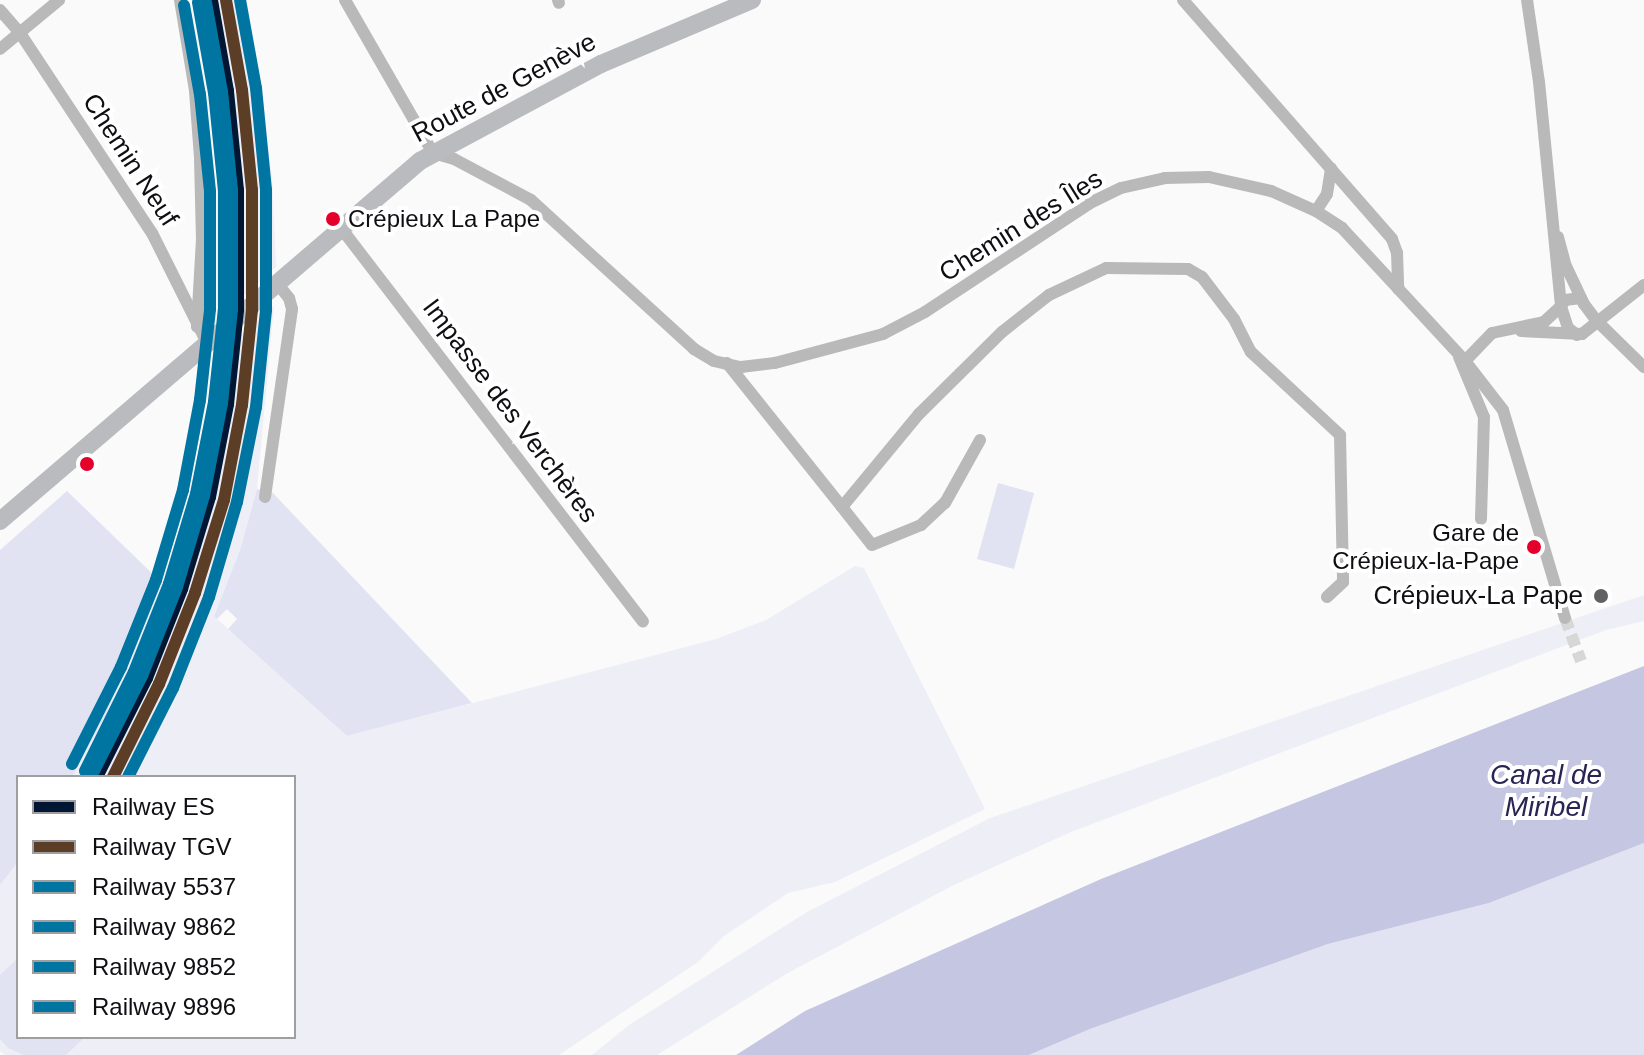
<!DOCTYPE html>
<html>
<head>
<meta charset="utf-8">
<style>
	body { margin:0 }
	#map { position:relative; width:1644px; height:1055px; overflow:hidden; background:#fafafb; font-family:Arial,sans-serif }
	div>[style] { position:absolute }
	.built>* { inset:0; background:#eeeef7 }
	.green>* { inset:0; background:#e2e3f2 }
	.water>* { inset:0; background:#c5c6e1 }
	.minor-tunnel>* { height:12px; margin-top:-6px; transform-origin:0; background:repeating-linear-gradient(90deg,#d7d7d8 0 12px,transparent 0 18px) }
	.minor>* { height:12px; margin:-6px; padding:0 6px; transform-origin:6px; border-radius:6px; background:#b9b9ba }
	.primary>* { height:18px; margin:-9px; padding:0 9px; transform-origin:9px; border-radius:9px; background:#babbbe }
	.rail-1>* { height:12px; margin:-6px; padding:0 6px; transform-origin:6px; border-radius:6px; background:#011633 }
	.rail-2>* { height:12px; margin:-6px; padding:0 6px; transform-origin:6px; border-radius:6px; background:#5c3e26 }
	.rail-3>* { height:12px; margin:-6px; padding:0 6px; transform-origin:6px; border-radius:6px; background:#0075a1 }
	.rail-4>* { height:12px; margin:-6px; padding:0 6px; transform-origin:6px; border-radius:6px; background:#0075a1 }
	.rail-5>* { height:12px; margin:-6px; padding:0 6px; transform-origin:6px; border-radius:6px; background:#0075a1 }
	.rail-6>* { height:12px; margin:-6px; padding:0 6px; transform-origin:6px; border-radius:6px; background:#0075a1 }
	.dots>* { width:22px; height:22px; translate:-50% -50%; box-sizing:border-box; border:4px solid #fff; border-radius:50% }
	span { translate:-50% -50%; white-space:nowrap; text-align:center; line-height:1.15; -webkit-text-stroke:8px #fff; paint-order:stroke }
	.bus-label { font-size:24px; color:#0e0e13 }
	.left { translate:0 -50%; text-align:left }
	.right { translate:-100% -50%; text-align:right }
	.street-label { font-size:26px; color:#0e0e13 }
	.poi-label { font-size:26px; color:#0e0e13 }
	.water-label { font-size:28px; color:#282454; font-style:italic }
	.legend { position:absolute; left:16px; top:775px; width:280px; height:264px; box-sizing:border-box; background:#fff; border:2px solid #9f9fa1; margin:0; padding:10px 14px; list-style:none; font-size:24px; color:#0e0e13 }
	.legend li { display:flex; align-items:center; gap:16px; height:40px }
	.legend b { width:40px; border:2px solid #9f9fa1 }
</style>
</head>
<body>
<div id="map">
	<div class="built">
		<div style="clip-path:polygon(195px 0,247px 0,272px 176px,276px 267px,217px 319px,217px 145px)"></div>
		<div style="clip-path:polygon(274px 306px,257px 489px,240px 550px,214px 616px,347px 736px,716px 639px,766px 620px,855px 566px,864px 568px,985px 809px,835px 882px,788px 893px,724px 936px,698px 962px,559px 1055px,5px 1055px,0 1051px,0 885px,18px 862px,18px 1037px,294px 1037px,294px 777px,72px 777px,105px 716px,162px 583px,201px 459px,215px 358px)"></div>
		<div style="clip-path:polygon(1644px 595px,1644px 621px,1606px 630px,1071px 832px,952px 886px,786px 974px,657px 1055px,592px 1055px,629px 1025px,807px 912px,990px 818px)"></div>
	</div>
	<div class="green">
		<div style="clip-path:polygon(998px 483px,1034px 493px,1014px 569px,977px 559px)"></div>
		<div style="clip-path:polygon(257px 489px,272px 492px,472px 703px,347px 736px,228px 629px,237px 619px,227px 609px,217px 619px,214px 616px,240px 550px)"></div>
		<div style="clip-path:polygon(67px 491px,162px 583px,105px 716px,72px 777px,18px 777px,18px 862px,0 885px,0 550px)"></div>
		<div style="clip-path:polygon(1644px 843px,1644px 1055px,1029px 1055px,1090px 1029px,1328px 944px,1489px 903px)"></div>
		<div style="clip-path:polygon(18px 958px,18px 1037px,85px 1037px,66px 1055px,24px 1055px,8px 1048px,0 1039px,0 975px)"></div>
	</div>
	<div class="water">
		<div style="clip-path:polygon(1644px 666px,1644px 843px,1489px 903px,1328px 944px,1090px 1029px,1029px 1055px,736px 1055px,805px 1011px,1101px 879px)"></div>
	</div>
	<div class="minor-tunnel">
		<div style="left:1565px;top:618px;width:46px;rotate:69.6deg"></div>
	</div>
	<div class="minor">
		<div style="left:180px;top:0;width:92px;rotate:80.6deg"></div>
		<div style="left:195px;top:91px;width:67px;rotate:85.7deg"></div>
		<div style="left:200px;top:158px;width:81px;rotate:88.6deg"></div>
		<div style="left:202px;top:239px;width:88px;rotate:93.3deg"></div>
		<div style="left:345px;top:0;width:177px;rotate:60.1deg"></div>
		<div style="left:433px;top:153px;width:22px;rotate:16deg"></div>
		<div style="left:454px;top:159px;width:87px;rotate:28deg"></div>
		<div style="left:531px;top:200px;width:221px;rotate:42.4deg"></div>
		<div style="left:694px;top:349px;width:23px;rotate:31deg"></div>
		<div style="left:714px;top:361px;width:28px;rotate:13deg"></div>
		<div style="left:741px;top:367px;width:34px;rotate:-7deg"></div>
		<div style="left:775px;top:363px;width:112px;rotate:-15deg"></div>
		<div style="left:883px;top:334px;width:47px;rotate:-27.6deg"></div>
		<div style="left:925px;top:312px;width:198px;rotate:-33.4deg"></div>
		<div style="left:1090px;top:203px;width:34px;rotate:-26deg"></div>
		<div style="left:1121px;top:188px;width:45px;rotate:-12.8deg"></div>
		<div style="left:1165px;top:178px;width:44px;rotate:-1.3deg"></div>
		<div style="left:1209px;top:177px;width:64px;rotate:12.7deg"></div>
		<div style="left:1271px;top:191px;width:49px;rotate:24deg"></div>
		<div style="left:1316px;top:211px;width:31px;rotate:33deg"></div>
		<div style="left:1342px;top:228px;width:181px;rotate:47.2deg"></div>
		<div style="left:1465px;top:361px;width:62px;rotate:52.2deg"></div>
		<div style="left:1503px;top:410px;width:217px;rotate:73.4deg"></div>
		<div style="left:558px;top:0;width:3px;rotate:72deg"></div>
		<div style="left:1183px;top:0;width:317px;rotate:48.8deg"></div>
		<div style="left:1392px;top:239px;width:15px;rotate:70deg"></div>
		<div style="left:1397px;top:253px;width:36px;rotate:88deg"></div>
		<div style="left:0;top:10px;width:30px;rotate:49deg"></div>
		<div style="left:20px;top:33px;width:240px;rotate:56.6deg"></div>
		<div style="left:152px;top:233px;width:123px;rotate:63.4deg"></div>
		<div style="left:0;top:49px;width:77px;rotate:-39.7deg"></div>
		<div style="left:1316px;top:211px;width:20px;rotate:-57deg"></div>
		<div style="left:1327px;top:194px;width:26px;rotate:-81deg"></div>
		<div style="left:341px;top:228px;width:496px;rotate:52.5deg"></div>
		<div style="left:1558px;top:237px;width:30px;rotate:75deg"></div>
		<div style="left:1566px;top:266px;width:42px;rotate:64.7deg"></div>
		<div style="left:1584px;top:304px;width:21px;rotate:53deg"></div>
		<div style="left:1597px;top:321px;width:66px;rotate:44.4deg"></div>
		<div style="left:1521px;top:331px;width:61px;rotate:2.8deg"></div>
		<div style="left:1582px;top:334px;width:79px;rotate:-38.3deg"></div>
		<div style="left:1577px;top:335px;width:11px;rotate:-142deg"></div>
		<div style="left:1568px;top:328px;width:23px;rotate:-108deg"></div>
		<div style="left:1561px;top:306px;width:7px;rotate:-56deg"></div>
		<div style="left:1565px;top:300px;width:16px;rotate:-7deg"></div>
		<div style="left:1459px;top:357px;width:65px;rotate:67.4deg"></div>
		<div style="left:1484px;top:417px;width:102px;rotate:91.7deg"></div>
		<div style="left:1465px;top:361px;width:39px;rotate:-46deg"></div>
		<div style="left:1492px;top:333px;width:53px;rotate:-11.9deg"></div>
		<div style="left:1544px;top:322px;width:23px;rotate:-43deg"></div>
		<div style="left:1561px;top:306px;width:225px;rotate:-95.6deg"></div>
		<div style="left:1539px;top:82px;width:83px;rotate:-98.3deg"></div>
		<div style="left:727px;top:363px;width:184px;rotate:51.4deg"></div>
		<div style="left:842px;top:507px;width:121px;rotate:-50.4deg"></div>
		<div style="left:919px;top:414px;width:117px;rotate:-44.7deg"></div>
		<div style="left:1002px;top:332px;width:60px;rotate:-38.2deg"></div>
		<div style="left:1049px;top:295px;width:63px;rotate:-25.3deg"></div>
		<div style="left:1106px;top:268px;width:82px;rotate:0.7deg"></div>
		<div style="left:1188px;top:269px;width:16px;rotate:30deg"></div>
		<div style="left:1202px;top:277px;width:53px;rotate:52.7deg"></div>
		<div style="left:1234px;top:319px;width:37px;rotate:63deg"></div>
		<div style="left:1251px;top:352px;width:122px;rotate:43deg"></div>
		<div style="left:1340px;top:435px;width:147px;rotate:88.8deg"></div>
		<div style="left:1343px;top:582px;width:22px;rotate:137deg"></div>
		<div style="left:265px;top:497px;width:190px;rotate:-81.8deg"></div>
		<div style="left:292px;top:309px;width:11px;rotate:-105deg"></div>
		<div style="left:289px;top:298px;width:19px;rotate:-129deg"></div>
		<div style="left:842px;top:507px;width:48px;rotate:51.7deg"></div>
		<div style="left:872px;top:545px;width:53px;rotate:-22.2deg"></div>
		<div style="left:921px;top:525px;width:33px;rotate:-43deg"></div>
		<div style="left:945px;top:503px;width:72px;rotate:-60.9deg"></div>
	</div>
	<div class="primary">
		<div style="left:0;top:521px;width:553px;rotate:-40.6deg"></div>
		<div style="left:420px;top:161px;width:205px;rotate:-28.2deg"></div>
		<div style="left:601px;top:64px;width:164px;rotate:-23deg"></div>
	</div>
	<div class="rail-1">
		<div style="left:97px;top:777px;width:111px;rotate:-63.2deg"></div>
		<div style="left:147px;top:678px;width:96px;rotate:-68.5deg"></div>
		<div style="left:182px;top:589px;width:96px;rotate:-73.1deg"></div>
		<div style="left:210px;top:497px;width:95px;rotate:-79deg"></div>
		<div style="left:228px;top:404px;width:95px;rotate:-83.9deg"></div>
		<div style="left:238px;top:310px;width:120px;rotate:-90deg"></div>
		<div style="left:238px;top:190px;width:100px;rotate:-95.8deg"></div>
		<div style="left:228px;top:91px;width:92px;rotate:-100deg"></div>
	</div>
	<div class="rail-2">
		<div style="left:113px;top:777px;width:104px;rotate:-63.7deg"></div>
		<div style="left:159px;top:684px;width:98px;rotate:-68.4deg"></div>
		<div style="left:195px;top:593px;width:97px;rotate:-72.7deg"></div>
		<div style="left:224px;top:500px;width:97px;rotate:-79.3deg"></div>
		<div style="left:242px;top:405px;width:96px;rotate:-84deg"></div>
		<div style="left:252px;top:310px;width:120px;rotate:-90deg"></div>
		<div style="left:252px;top:190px;width:100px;rotate:-95.7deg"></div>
		<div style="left:242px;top:90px;width:91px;rotate:-100.1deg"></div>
	</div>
	<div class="rail-3">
		<div style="left:94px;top:771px;width:106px;rotate:-63.2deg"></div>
		<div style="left:142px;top:676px;width:96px;rotate:-68.5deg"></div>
		<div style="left:177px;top:587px;width:95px;rotate:-73.5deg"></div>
		<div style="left:204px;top:496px;width:95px;rotate:-79deg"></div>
		<div style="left:222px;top:403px;width:94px;rotate:-83.9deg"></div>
		<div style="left:232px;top:310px;width:120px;rotate:-90deg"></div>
		<div style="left:232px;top:190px;width:99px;rotate:-95.8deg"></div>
		<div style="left:222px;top:92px;width:91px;rotate:-100.1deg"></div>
	</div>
	<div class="rail-4">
		<div style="left:85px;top:771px;width:110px;rotate:-63.7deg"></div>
		<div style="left:134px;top:672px;width:95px;rotate:-68.3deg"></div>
		<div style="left:169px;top:584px;width:94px;rotate:-73.3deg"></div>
		<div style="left:196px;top:494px;width:94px;rotate:-78.9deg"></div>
		<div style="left:214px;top:402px;width:94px;rotate:-83.9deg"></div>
		<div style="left:224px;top:309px;width:118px;rotate:-90deg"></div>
		<div style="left:224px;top:191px;width:99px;rotate:-95.8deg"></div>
		<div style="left:214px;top:93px;width:92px;rotate:-100deg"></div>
	</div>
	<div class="rail-5">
		<div style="left:128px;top:777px;width:100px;rotate:-63.2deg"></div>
		<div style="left:173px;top:688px;width:98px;rotate:-68.4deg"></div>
		<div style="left:209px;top:597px;width:99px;rotate:-73.6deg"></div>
		<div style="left:237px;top:502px;width:97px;rotate:-78.7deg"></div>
		<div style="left:256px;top:407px;width:98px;rotate:-84.1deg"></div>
		<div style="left:266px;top:310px;width:120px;rotate:-90deg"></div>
		<div style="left:266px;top:190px;width:102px;rotate:-95.6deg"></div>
		<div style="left:256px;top:88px;width:89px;rotate:-100.3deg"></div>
	</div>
	<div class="rail-6">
		<div style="left:72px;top:764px;width:109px;rotate:-63.2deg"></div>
		<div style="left:121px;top:667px;width:94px;rotate:-68.1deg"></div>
		<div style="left:156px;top:580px;width:94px;rotate:-73.3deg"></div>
		<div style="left:183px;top:490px;width:92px;rotate:-79.3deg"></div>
		<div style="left:200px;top:400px;width:92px;rotate:-83.7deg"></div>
		<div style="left:210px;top:309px;width:118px;rotate:-90deg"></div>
		<div style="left:210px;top:191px;width:97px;rotate:-95.9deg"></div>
		<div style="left:200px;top:95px;width:91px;rotate:-100.1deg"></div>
	</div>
	<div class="dots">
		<div style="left:333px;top:219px;background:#e4002b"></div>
		<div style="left:87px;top:464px;background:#e4002b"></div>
		<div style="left:1534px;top:547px;background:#e4002b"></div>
		<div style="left:1601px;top:596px;background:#616164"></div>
	</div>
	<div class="bus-label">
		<span class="left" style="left:348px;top:219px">Crépieux La Pape</span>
		<span class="right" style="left:1519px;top:547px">Gare de<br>Crépieux-la-Pape</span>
	</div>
	<div class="street-label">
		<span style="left:504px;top:88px;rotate:-28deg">Route de Genève</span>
		<span style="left:130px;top:160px;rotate:57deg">Chemin Neuf</span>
		<span style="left:1021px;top:226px;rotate:-32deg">Chemin des Îles</span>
		<span style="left:510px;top:411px;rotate:53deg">Impasse des Verchères</span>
	</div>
	<div class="poi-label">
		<span class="right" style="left:1583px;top:596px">Crépieux-La Pape</span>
	</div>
	<div class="water-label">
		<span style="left:1546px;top:791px">Canal de<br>Miribel</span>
	</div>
	<ul class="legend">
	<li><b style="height:10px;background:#011633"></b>Railway ES</li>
	<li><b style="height:10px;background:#5c3e26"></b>Railway TGV</li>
	<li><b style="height:10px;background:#0075a1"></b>Railway 5537</li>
	<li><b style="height:10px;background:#0075a1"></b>Railway 9862</li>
	<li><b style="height:10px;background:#0075a1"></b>Railway 9852</li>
	<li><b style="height:10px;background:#0075a1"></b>Railway 9896</li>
	</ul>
</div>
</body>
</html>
